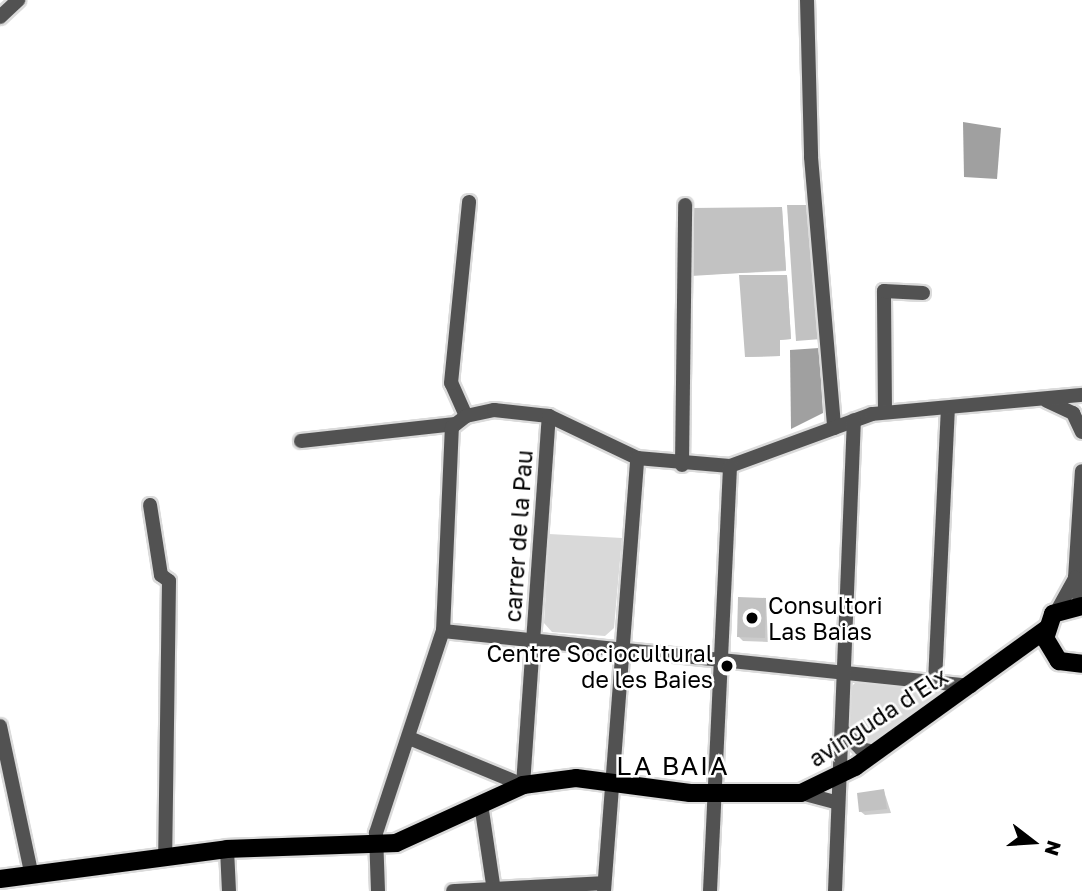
<!DOCTYPE html>
<html>
<head>
<meta charset="utf-8">
<style>
	body { margin:0 }
	#map { position:relative; width:1082px; height:891px; overflow:hidden; background:#fff; font-family:"Golos Text",sans-serif }
	div>[style] { position:absolute }
	.green>* { inset:0; background:#d9d9d9 }
	.water>* { inset:0; background:#a0a0a0 }
	.shadow>* { inset:0; background:#0003 }
	.building>* { inset:0; background:#c2c2c2 }
	.roads { filter:drop-shadow(2px 0 #dbdbdb) drop-shadow(-2px 0 #dbdbdb) drop-shadow(0 2px #dbdbdb) drop-shadow(0 -2px #dbdbdb) }
	.minor>* { height:14px; margin:-7px; padding:0 7px; transform-origin:7px; border-radius:7px; background:#525252 }
	.major>* { height:18px; margin:-9px; padding:0 9px; transform-origin:9px; border-radius:9px; background:#000 }
	.dots>* { width:19px; height:19px; translate:-50% -50%; box-sizing:border-box; border:4px solid #fff; border-radius:50% }
	span { translate:-50% -50%; white-space:nowrap; text-align:center; line-height:1.15; -webkit-text-stroke:5px #fff; paint-order:stroke }
	.street-label { font-size:23px; color:#000 }
	.poi-label { font-size:23px; color:#000 }
	.left { translate:0 -50%; text-align:left }
	.right { translate:-100% -50%; text-align:right }
	.quarter-label { font-size:26px; color:#000; letter-spacing:2px }
	.north { position:absolute; left:998px; top:807px; width:70px; height:70px; -webkit-text-stroke:5px #fff; paint-order:stroke; rotate:107deg; font-size:19px; font-weight:700; line-height:28px; text-align:center; color:#000 }
	.north::after { content:''; display:block; margin:auto; width:24px; height:32px; background:#000; clip-path:polygon(50% 0,100% 100%,50% 72%,0 100%) }
</style>
</head>
<body>
<div id="map">
	<div class="green">
		<div style="clip-path:polygon(549px 534px,622px 538px,614px 628px,605px 636px,552px 632px,544px 623px)"></div>
		<div style="clip-path:polygon(857px 681px,944px 691px,944px 693px,868px 748px,848px 735px,850px 688px)"></div>
	</div>
	<div class="water">
		<div style="clip-path:polygon(963px 122px,1001px 128px,997px 179px,964px 177px)"></div>
		<div style="clip-path:polygon(819px 348px,823px 413px,791px 429px,790px 350px)"></div>
	</div>
	<div class="shadow">
		<div style="clip-path:polygon(782px 209px,786px 271px,693px 275px)"></div>
		<div style="clip-path:polygon(787px 276px,791px 339px,780px 340px,780px 356px,747px 357px)"></div>
		<div style="clip-path:polygon(766px 600px,768px 642px,743px 641px,739px 637px)"></div>
		<div style="clip-path:polygon(884px 791px,891px 813px,865px 815px,860px 811px)"></div>
	</div>
	<div class="building">
		<div style="clip-path:polygon(787px 205px,811px 205px,821px 339px,796px 341px)"></div>
		<div style="clip-path:polygon(782px 207px,786px 270px,691px 276px,691px 208px)"></div>
		<div style="clip-path:polygon(739px 275px,787px 275px,791px 339px,780px 340px,780px 356px,745px 357px)"></div>
		<div style="clip-path:polygon(738px 597px,766px 598px,765px 638px,737px 637px)"></div>
		<div style="clip-path:polygon(884px 789px,887px 809px,859px 812px,857px 793px)"></div>
	</div>
	<div class="roads">
		<div class="minor">
			<div style="left:807px;top:0;width:157px;rotate:88.5deg"></div>
			<div style="left:811px;top:157px;width:272px;rotate:85.1deg"></div>
			<div style="left:0;top:17px;width:25px;rotate:-43deg"></div>
			<div style="left:1047px;top:401px;width:29px;rotate:25deg"></div>
			<div style="left:1073px;top:413px;width:21px;rotate:65deg"></div>
			<div style="left:885px;top:412px;width:121px;rotate:-90.5deg"></div>
			<div style="left:884px;top:291px;width:39px;rotate:3deg"></div>
			<div style="left:466px;top:416px;width:36px;rotate:-114deg"></div>
			<div style="left:451px;top:383px;width:182px;rotate:-84.3deg"></div>
			<div style="left:301px;top:441px;width:155px;rotate:-6.3deg"></div>
			<div style="left:682px;top:465px;width:260px;rotate:-89.3deg"></div>
			<div style="left:150px;top:505px;width:71px;rotate:81.1deg"></div>
			<div style="left:161px;top:575px;width:10px;rotate:37deg"></div>
			<div style="left:169px;top:581px;width:275px;rotate:90.8deg"></div>
			<div style="left:1081px;top:606px;width:29px;rotate:-102deg"></div>
			<div style="left:1075px;top:578px;width:107px;rotate:-86.3deg"></div>
			<div style="left:1057px;top:611px;width:38px;rotate:-61deg"></div>
			<div style="left:443px;top:631px;width:531px;rotate:5.95deg"></div>
			<div style="left:935px;top:682px;width:274px;rotate:-87.3deg"></div>
			<div style="left:0;top:726px;width:153px;rotate:78deg"></div>
			<div style="left:842px;top:730px;width:27px;rotate:45deg"></div>
			<div style="left:861px;top:749px;width:13px;rotate:13deg"></div>
			<div style="left:409px;top:738px;width:123px;rotate:22.4deg"></div>
			<div style="left:523px;top:785px;width:370px;rotate:-86deg"></div>
			<div style="left:801px;top:793px;width:38px;rotate:15deg"></div>
			<div style="left:481px;top:804px;width:88px;rotate:81.5deg"></div>
			<div style="left:227px;top:849px;width:42px;rotate:87.3deg"></div>
			<div style="left:378px;top:891px;width:58px;rotate:-92deg"></div>
			<div style="left:376px;top:833px;width:213px;rotate:-71.7deg"></div>
			<div style="left:443px;top:631px;width:204px;rotate:-87.5deg"></div>
			<div style="left:452px;top:427px;width:18px;rotate:-38deg"></div>
			<div style="left:466px;top:416px;width:29px;rotate:-12deg"></div>
			<div style="left:494px;top:410px;width:55px;rotate:6.2deg"></div>
			<div style="left:549px;top:416px;width:98px;rotate:25.5deg"></div>
			<div style="left:637px;top:458px;width:93px;rotate:4.9deg"></div>
			<div style="left:730px;top:466px;width:151px;rotate:-20.1deg"></div>
			<div style="left:872px;top:414px;width:211px;rotate:-5.2deg"></div>
			<div style="left:453px;top:891px;width:151px;rotate:-3deg"></div>
			<div style="left:604px;top:891px;width:434px;rotate:-85.6deg"></div>
			<div style="left:710px;top:891px;width:425px;rotate:-87.3deg"></div>
			<div style="left:835px;top:891px;width:471px;rotate:-87.7deg"></div>
		</div>
		<div class="major">
			<div style="left:1082px;top:606px;width:30px;rotate:165deg"></div>
			<div style="left:1053px;top:614px;width:25px;rotate:108deg"></div>
			<div style="left:1045px;top:638px;width:27px;rotate:59deg"></div>
			<div style="left:1059px;top:661px;width:23px;rotate:7deg"></div>
			<div style="left:0;top:879px;width:229px;rotate:-7.5deg"></div>
			<div style="left:227px;top:849px;width:169px;rotate:-2deg"></div>
			<div style="left:396px;top:843px;width:140px;rotate:-24.5deg"></div>
			<div style="left:523px;top:785px;width:53px;rotate:-7.5deg"></div>
			<div style="left:576px;top:778px;width:115px;rotate:7.5deg"></div>
			<div style="left:690px;top:793px;width:111px"></div>
			<div style="left:801px;top:793px;width:60px;rotate:-25.7deg"></div>
			<div style="left:855px;top:767px;width:236px;rotate:-35.8deg"></div>
		</div>
	</div>
	<div class="dots">
		<div style="left:752px;top:618px;background:#000"></div>
		<div style="left:727px;top:666px;background:#000"></div>
	</div>
	<div class="street-label">
		<span style="left:518px;top:536px;rotate:-86deg">carrer de la Pau</span>
		<span style="left:878px;top:717px;rotate:-33deg">avinguda d'Elx</span>
	</div>
	<div class="poi-label">
		<span class="left" style="left:768px;top:618px">Consultori<br>Las Baias</span>
		<span class="right" style="left:713px;top:666px">Centre Sociocultural<br>de les Baies</span>
	</div>
	<div class="quarter-label">
		<span style="left:673px;top:766px">LA BAIA</span>
	</div>
	<div class="north">N</div>
</div>
</body>
</html>
